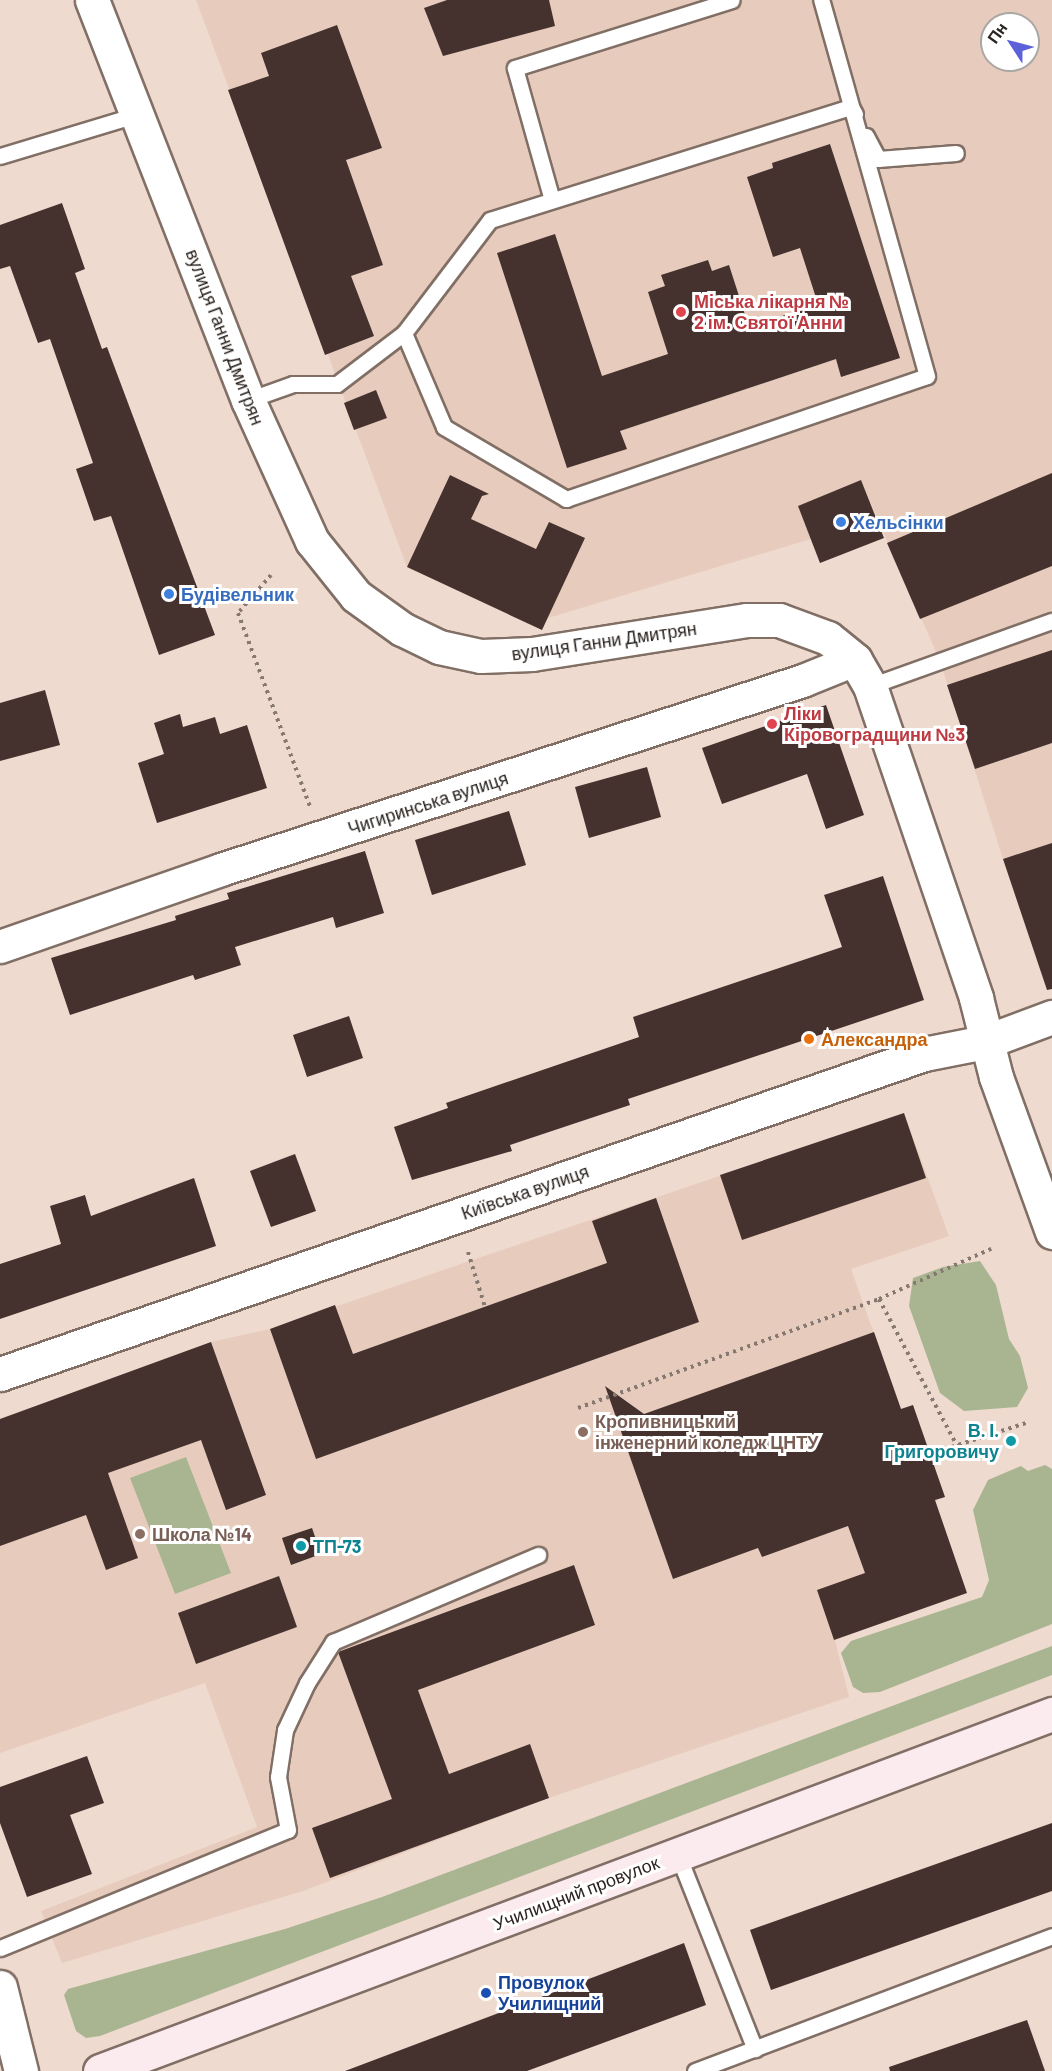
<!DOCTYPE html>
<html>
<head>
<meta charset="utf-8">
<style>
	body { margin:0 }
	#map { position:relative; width:1052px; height:2071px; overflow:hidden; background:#efdacf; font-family:Barlow,sans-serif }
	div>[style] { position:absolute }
	.built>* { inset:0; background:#e7ccbd }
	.green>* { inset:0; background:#a9b591 }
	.building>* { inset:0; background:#45322f }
	.path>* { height:4px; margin-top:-2px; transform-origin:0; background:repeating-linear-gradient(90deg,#867971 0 3px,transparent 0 7.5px) }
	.roads { filter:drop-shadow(2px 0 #816f65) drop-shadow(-2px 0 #816f65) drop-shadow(0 2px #816f65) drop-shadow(0 -2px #816f65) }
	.service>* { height:15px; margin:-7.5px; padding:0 7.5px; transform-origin:7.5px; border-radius:7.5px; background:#fff }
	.minor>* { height:32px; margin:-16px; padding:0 16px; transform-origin:16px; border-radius:16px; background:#fff }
	.tertiary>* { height:33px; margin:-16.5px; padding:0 16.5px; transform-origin:16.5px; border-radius:16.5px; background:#fff }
	.secondary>* { height:33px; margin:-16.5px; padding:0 16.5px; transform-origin:16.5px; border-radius:16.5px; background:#fbebee }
	.dots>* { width:16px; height:16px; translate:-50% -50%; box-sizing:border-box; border:3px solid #fff; border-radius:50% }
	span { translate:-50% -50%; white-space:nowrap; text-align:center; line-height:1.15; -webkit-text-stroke:6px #fff; paint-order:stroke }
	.health-label { font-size:18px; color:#be3a42; font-weight:700 }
	.left { translate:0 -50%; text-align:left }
	.street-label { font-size:18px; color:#2a231f }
	.shop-label { font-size:18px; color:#366cbe; font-weight:700 }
	.food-label { font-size:18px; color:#c56008; font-weight:700 }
	.education-label { font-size:18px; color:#785e54; font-weight:700 }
	.culture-label { font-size:18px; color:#0d838f; font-weight:700 }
	.right { translate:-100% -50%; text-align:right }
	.transit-label { font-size:18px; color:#164399; font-weight:700 }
	.north { position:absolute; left:980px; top:12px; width:60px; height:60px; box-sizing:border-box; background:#fff; border:2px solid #aaa7a5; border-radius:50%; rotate:306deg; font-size:16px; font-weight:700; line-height:24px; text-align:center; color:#2a231f }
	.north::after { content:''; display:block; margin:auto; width:21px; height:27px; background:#5a61d9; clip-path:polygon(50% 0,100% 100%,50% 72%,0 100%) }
</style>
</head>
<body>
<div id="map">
	<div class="built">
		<div style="clip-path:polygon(evenodd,196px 0,1052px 0,1052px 972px,1003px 859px,940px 661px,861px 481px,798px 506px,811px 539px,548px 618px,542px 630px,407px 567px,196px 0,992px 24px,1028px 24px,1028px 60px,992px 60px,992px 24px)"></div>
		<div style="clip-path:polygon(904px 1113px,949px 1236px,851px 1269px,901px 1409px,913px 1405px,945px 1497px,935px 1501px,967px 1593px,835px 1640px,849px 1697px,549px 1798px,303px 1891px,62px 1963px,41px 1911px,257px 1827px,205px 1683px,0 1753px,0 1419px,211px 1342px,270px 1329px)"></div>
	</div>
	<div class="green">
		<div style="clip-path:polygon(980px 1261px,996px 1285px,1009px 1339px,1020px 1356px,1028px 1388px,1017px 1407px,964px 1411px,940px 1393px,909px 1306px,913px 1278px,943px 1267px)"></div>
		<div style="clip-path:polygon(186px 1457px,231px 1573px,175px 1594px,130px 1478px)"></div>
		<div style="clip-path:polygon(1045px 1465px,1052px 1469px,1052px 1624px,880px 1692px,863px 1693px,853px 1687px,841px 1653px,851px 1641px,982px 1597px,989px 1580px,973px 1510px,988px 1480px,1021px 1466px,1028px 1471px)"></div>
		<div style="clip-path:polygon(1052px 1646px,1052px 1675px,100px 2036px,86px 2038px,76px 2031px,64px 1995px,68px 1989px,285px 1929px,382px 1897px)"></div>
	</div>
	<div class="building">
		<div style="clip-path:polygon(447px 0,549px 0,555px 26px,443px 56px,424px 8px)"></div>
		<div style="clip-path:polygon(337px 25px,382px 148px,346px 160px,383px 265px,351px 276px,374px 336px,325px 355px,228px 90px,269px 76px,261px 53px)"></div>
		<div style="clip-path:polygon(830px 144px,900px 358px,841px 377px,836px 359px,620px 431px,627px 449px,567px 468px,497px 253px,555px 234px,602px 376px,668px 354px,648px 292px,665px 286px,661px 275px,708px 260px,712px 271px,729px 265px,749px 327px,818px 304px,800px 248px,773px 257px,747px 177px,773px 168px,772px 163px)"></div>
		<div style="clip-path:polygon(62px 203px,85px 269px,75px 273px,102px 349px,107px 347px,215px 635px,159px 655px,111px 516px,94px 521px,76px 469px,93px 463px,50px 339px,38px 343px,10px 266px,0 269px,0 225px)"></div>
		<div style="clip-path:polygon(376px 390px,387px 418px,354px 430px,344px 403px)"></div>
		<div style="clip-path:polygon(1052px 473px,1052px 566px,920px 619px,887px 543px)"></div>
		<div style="clip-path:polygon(450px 475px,489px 494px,482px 496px,471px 519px,536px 549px,549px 522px,585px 538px,542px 630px,407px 567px)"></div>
		<div style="clip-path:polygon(861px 480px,884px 538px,820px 563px,798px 506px)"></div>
		<div style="clip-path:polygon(1052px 650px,1052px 743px,975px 769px,947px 685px)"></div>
		<div style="clip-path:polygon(45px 690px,60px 745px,0 761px,0 703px)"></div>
		<div style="clip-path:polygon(826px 705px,864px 815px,826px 829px,807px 774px,722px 804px,702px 748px)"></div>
		<div style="clip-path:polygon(180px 714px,183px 727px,215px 717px,220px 734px,247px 725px,267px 788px,157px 823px,138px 763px,164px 754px,154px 723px)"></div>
		<div style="clip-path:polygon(647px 767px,661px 817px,589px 838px,575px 787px)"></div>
		<div style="clip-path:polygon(509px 811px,526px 865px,432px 895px,415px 840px)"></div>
		<div style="clip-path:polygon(1052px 843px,1052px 989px,1047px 990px,1003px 859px)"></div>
		<div style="clip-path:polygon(365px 851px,384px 913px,336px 928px,333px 917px,235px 947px,241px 965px,195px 980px,193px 975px,70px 1015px,51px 958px,176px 920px,175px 916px,229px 899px,227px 893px)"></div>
		<div style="clip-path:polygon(883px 876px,924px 1000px,628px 1099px,630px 1105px,510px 1145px,512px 1151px,412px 1180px,394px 1127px,448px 1108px,446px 1103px,639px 1037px,633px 1017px,842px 947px,824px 895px)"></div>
		<div style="clip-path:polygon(349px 1016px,363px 1058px,307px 1077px,293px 1035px)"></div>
		<div style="clip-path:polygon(904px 1113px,926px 1178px,742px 1240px,720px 1175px)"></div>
		<div style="clip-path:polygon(295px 1154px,316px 1211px,271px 1227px,250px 1171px)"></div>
		<div style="clip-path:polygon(194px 1178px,216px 1246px,0 1319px,0 1264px,61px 1244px,50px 1206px,85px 1195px,91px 1216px)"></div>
		<div style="clip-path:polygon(656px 1198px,699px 1322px,316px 1459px,270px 1329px,335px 1305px,353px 1354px,607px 1263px,592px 1221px)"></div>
		<div style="clip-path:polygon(874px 1332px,901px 1409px,913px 1405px,945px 1497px,935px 1500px,967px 1593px,834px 1640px,817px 1590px,865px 1573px,848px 1526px,762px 1557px,758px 1548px,673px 1579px,605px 1386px,644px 1414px)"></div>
		<div style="clip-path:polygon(211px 1342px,266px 1495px,226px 1510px,201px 1440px,108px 1473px,138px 1558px,106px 1570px,86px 1515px,0 1546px,0 1419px)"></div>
		<div style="clip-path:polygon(312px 1528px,321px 1554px,291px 1565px,282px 1538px)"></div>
		<div style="clip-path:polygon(574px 1565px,595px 1625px,418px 1690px,449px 1774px,530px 1744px,549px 1798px,330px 1878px,312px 1828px,392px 1799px,338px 1652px)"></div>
		<div style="clip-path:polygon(279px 1576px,297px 1627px,196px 1664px,178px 1613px)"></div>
		<div style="clip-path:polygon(87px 1756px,104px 1803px,70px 1815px,92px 1874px,27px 1897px,0 1823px,0 1787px)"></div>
		<div style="clip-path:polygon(1052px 1823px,1052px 1891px,771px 1990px,750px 1930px)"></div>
		<div style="clip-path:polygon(684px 1943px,706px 2005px,527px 2071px,345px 2071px)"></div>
		<div style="clip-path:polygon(1027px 2020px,1045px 2071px,890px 2071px,889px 2067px)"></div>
	</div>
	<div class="path">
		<div style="left:271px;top:575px;width:50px;rotate:131deg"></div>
		<div style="left:238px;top:613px;width:209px;rotate:69.6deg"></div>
		<div style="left:468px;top:1252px;width:58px;rotate:72.8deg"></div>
		<div style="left:879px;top:1299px;width:123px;rotate:-24.1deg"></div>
		<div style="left:578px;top:1408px;width:320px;rotate:-19.9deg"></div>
		<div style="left:879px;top:1299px;width:166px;rotate:62deg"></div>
		<div style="left:930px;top:1454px;width:104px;rotate:-17.9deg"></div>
	</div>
	<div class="roads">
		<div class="service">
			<div style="left:866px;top:136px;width:26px;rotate:62deg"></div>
			<div style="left:878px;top:159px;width:78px;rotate:-4.4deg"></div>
			<div style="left:0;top:156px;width:145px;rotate:-16.8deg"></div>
			<div style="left:552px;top:200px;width:137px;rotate:-105.7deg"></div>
			<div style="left:515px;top:68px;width:227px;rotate:-17.4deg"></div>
			<div style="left:404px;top:333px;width:102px;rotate:66.9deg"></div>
			<div style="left:444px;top:427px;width:142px;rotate:30.5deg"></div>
			<div style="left:566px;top:499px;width:381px;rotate:-18.8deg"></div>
			<div style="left:927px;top:376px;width:391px;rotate:-105.7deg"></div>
			<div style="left:248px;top:400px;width:48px;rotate:-19.6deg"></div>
			<div style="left:293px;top:384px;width:44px"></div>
			<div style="left:337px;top:384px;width:84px;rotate:-37.3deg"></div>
			<div style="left:404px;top:333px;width:142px;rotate:-52.7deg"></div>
			<div style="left:490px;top:220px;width:378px;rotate:-17.4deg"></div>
			<div style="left:851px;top:107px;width:8px;rotate:60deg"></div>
			<div style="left:870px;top:686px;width:193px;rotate:-19.7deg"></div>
			<div style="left:678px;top:1855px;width:209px;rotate:68.4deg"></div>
			<div style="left:0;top:1948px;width:311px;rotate:-22.3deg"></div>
			<div style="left:288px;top:1830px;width:54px;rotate:-100.7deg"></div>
			<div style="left:278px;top:1777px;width:48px;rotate:-81.5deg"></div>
			<div style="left:285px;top:1730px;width:52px;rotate:-64.9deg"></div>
			<div style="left:307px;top:1683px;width:49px;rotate:-57.6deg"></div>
			<div style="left:333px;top:1642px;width:223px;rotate:-23deg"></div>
			<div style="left:695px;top:2071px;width:382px;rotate:-20.7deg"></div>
		</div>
		<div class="minor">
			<div style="left:0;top:947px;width:234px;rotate:-19.2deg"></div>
			<div style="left:221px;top:870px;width:612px;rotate:-17.99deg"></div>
			<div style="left:803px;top:681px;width:56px;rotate:-22deg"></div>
		</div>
		<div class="tertiary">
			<div style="left:92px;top:0;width:429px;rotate:68.7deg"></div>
			<div style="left:248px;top:400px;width:155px;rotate:65.6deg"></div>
			<div style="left:312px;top:541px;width:70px;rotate:51.3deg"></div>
			<div style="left:356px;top:596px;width:57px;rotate:35.7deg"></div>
			<div style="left:402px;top:629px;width:41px;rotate:25.9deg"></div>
			<div style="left:439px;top:647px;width:43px;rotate:12.1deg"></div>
			<div style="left:481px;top:656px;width:51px;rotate:-2.2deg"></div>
			<div style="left:532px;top:654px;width:218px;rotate:-9deg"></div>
			<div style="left:747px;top:620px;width:32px"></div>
			<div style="left:779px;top:620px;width:52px;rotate:20.2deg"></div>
			<div style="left:828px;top:638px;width:35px;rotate:39deg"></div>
			<div style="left:855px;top:660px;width:30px;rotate:60deg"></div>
			<div style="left:870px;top:686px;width:330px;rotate:71.2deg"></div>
			<div style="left:976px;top:998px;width:81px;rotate:75.8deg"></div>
			<div style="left:996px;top:1077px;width:165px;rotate:70.1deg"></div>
			<div style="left:0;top:1374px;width:978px;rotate:-19.1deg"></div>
			<div style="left:924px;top:1054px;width:62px;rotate:-11.1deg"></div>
			<div style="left:985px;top:1042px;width:72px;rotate:-20.5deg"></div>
			<div style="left:0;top:1987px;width:87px;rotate:76deg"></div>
		</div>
		<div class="secondary">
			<div style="left:100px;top:2071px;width:1017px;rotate:-20.56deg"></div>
		</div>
	</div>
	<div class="dots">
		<div style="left:681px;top:312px;background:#e0444e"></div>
		<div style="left:841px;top:522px;background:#3f7fe0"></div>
		<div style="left:169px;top:594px;background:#3f7fe0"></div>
		<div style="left:772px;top:724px;background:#e0444e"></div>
		<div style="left:809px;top:1039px;background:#e8710a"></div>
		<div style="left:583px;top:1432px;background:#8d6e63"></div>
		<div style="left:1011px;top:1441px;background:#0f9aa8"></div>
		<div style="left:140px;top:1534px;background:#8d6e63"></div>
		<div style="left:301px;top:1546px;background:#0f9aa8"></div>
		<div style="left:486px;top:1993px;background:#1a4fb4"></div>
	</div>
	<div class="health-label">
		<span class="left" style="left:694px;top:312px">Міська лікарня №<br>2 ім. Святої Анни</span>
		<span class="left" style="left:784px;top:724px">Ліки<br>Кіровоградщини №3</span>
	</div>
	<div class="street-label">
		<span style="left:225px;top:337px;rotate:69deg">вулиця Ганни Дмитрян</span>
		<span style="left:604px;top:641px;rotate:-8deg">вулиця Ганни Дмитрян</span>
		<span style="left:428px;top:803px;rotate:-18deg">Чигиринська вулиця</span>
		<span style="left:525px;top:1192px;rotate:-19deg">Київська вулиця</span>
		<span style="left:576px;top:1893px;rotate:-21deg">Училищний провулок</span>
	</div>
	<div class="shop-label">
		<span class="left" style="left:853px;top:522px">Хельсінки</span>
		<span class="left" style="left:181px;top:594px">Будівельник</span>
	</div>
	<div class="food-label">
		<span class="left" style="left:821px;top:1039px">Александра</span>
	</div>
	<div class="education-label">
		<span class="left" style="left:595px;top:1432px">Кропивницький<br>інженерний коледж ЦНТУ</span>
		<span class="left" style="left:152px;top:1534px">Школа №14</span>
	</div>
	<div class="culture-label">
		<span class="right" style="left:999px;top:1441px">В. І.<br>Григоровичу</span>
		<span class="left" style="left:313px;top:1546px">ТП-73</span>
	</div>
	<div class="transit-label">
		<span class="left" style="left:498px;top:1993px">Провулок<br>Училищний</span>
	</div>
	<div class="north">Пн</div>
</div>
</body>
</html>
